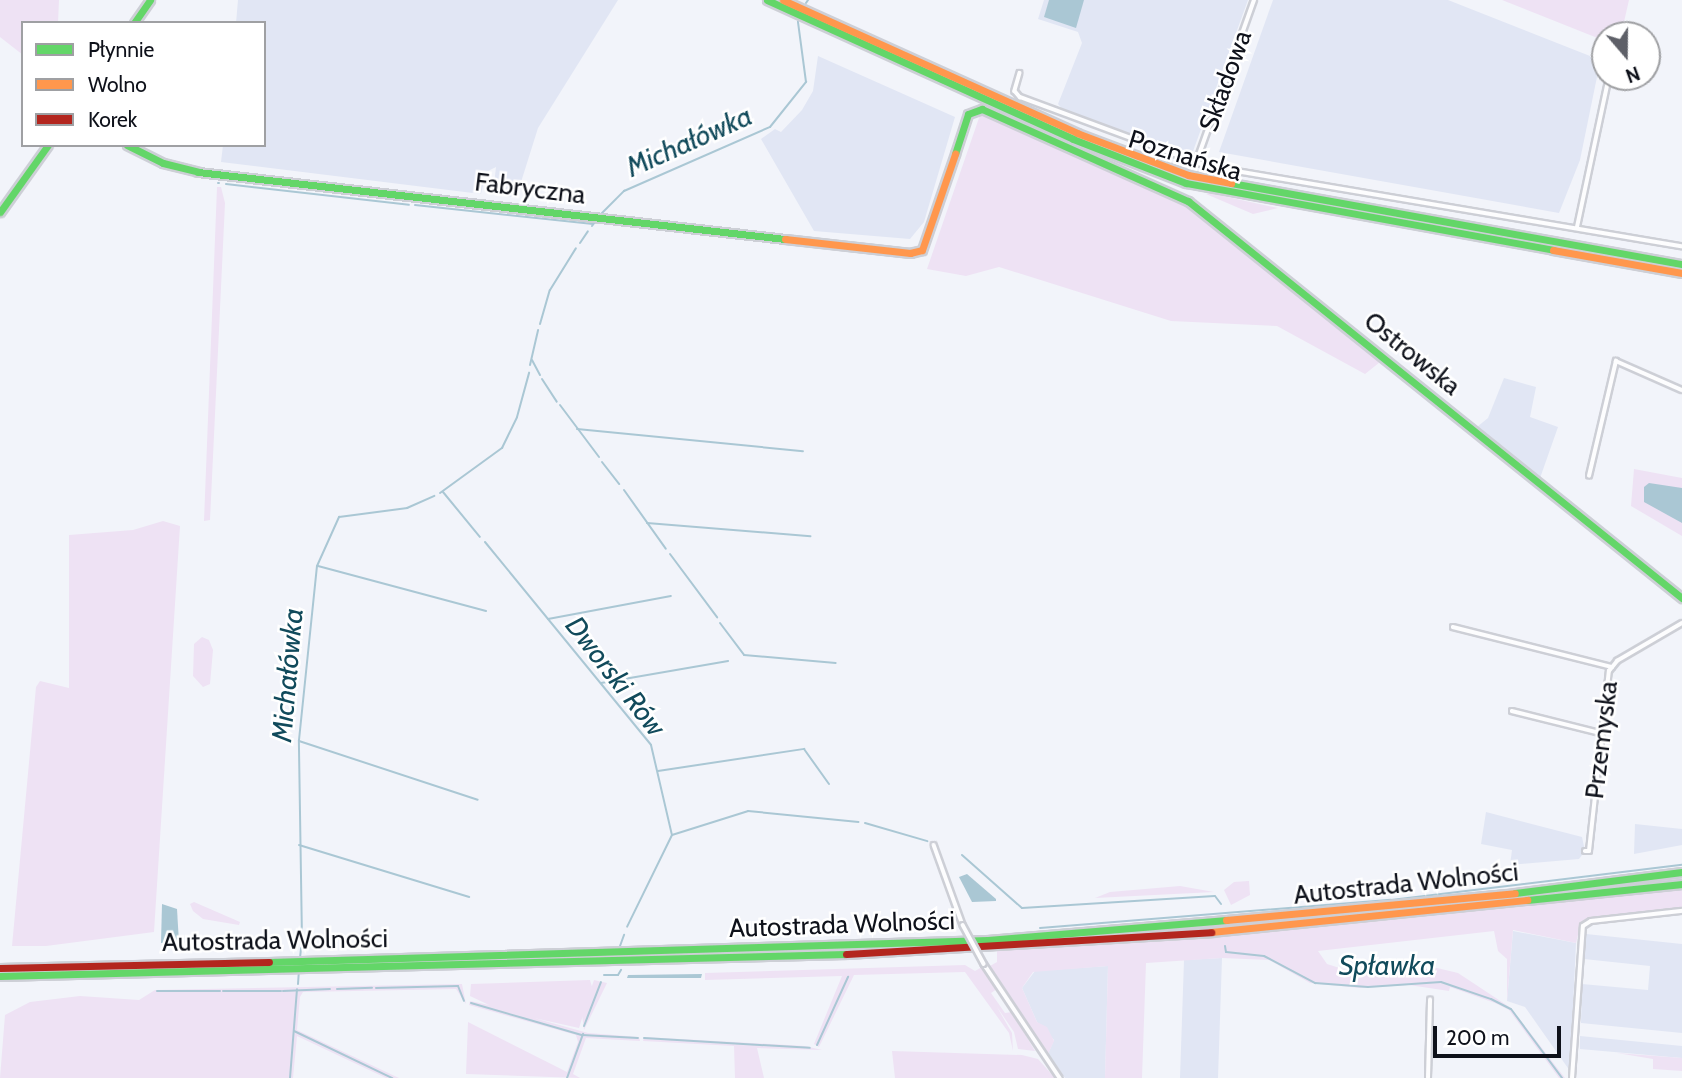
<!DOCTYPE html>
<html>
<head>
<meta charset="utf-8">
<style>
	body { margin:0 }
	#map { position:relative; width:1682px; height:1078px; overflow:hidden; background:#f2f4fa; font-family:Cabin,sans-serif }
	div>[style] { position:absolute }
	.built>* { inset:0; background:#e1e6f4 }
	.green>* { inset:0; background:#eee2f4 }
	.water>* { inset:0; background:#aac7d4 }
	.stream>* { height:2px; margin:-1px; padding:0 1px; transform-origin:1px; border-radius:1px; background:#aac7d4 }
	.roads { filter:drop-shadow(2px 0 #cdcfd6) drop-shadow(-2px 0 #cdcfd6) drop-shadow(0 2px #cdcfd6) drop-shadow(0 -2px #cdcfd6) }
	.street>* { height:3.5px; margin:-1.75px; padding:0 1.75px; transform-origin:1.75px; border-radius:1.75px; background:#fdfdfe }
	.fast>* { height:7px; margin:-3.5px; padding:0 3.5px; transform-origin:3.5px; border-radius:3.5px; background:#63d668 }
	.slow>* { height:7px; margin:-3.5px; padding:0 3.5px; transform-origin:3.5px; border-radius:3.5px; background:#ff974d }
	.jam>* { height:7px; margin:-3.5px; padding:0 3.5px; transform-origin:3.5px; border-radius:3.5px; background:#b3261e }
	.bridges { filter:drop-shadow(2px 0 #cdcfd6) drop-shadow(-2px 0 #cdcfd6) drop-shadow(0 2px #cdcfd6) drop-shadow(0 -2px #cdcfd6) }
	.street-bridge>* { height:3.5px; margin:-1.75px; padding:0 1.75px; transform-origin:1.75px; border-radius:1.75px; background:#fdfdfe }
	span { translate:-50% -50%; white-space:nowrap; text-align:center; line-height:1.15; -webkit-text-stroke:5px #fff; paint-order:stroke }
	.street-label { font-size:26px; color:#0e111a }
	.water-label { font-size:28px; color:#114a5b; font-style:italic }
	.legend { position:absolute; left:21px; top:21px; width:245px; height:126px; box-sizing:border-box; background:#fff; border:2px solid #9fa0a3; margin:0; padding:9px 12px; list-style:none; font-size:21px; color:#0e111a }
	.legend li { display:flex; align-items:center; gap:14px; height:35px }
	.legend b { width:35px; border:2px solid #9fa0a3 }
	.north { position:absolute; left:1591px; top:21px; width:70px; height:70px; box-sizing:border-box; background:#fff; border:2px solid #9fa0a3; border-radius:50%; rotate:160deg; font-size:19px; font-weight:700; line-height:28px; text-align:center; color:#0e111a }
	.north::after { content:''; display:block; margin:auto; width:24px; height:32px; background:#5e6068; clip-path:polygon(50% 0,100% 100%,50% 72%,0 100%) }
	.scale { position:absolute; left:1433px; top:1026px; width:128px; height:32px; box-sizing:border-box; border:4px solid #0e111a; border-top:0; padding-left:9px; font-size:21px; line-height:24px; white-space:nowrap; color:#0e111a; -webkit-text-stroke:5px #fff; paint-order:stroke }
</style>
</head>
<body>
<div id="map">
	<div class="built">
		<div style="clip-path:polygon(238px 0,618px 0,538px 128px,516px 198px,493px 193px,496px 167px,486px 172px,481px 194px,221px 162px,223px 145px,264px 145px,264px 23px,236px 23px)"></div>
		<div style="clip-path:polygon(1044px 0,1248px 0,1192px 154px,1069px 117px,1058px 104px,1082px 43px,1078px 32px,1038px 19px)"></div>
		<div style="clip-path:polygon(1273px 0,1448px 0,1590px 56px,1598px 72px,1580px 160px,1559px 213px,1219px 152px)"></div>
		<div style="clip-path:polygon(818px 56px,955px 117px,924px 222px,910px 239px,814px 231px,761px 139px,775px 129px,781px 132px,802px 110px,813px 91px)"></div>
		<div style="clip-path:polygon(1504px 378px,1536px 387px,1530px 417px,1558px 427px,1539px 481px,1477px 427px,1488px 418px)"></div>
		<div style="clip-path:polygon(1486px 812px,1582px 837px,1585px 851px,1579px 859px,1510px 865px,1512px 850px,1481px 844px)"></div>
		<div style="clip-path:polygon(1635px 824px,1682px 829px,1682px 845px,1634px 854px)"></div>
		<div style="clip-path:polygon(1513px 931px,1576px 943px,1570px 1071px,1525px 1007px,1507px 1001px)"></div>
		<div style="clip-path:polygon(1586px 934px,1682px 944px,1682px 1033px,1581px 1023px,1582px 984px,1648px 990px,1650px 966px,1584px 959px)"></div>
		<div style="clip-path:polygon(1222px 958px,1218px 1078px,1180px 1078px,1184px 960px)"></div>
		<div style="clip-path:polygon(1108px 966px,1105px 1078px,1065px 1078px,1048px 1054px,1054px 1040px,1037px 1022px,1022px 988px,1035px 971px)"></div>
		<div style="clip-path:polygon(1580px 1036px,1682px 1046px,1682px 1058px,1580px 1049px)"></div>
	</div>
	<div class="green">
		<div style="clip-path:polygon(0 0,59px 0,58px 23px,23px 23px,23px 55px,0 37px)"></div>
		<div style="clip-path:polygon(1502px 0,1629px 0,1621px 35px,1605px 35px,1605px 41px)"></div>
		<div style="clip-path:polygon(986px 114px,1177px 200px,1380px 362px,1365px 374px,1277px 326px,1171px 321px,999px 267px,966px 276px,927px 269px,980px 115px)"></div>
		<div style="clip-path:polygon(217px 187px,221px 187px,225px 203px,210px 520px,204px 521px)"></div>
		<div style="clip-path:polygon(1206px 194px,1209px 193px,1278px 208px,1253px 214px)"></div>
		<div style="clip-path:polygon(1634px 469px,1682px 478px,1682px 536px,1631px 506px)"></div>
		<div style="clip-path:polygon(163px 521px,180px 526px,154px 932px,46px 946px,12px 946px,36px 687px,40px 681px,69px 688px,69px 535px,133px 530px)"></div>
		<div style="clip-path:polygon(202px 637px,209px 640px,213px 650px,210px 684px,203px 687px,193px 676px,194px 644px)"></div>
		<div style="clip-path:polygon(1682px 874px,1682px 881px,1199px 930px,843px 952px,579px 960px,1151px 932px,1422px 907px)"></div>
		<div style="clip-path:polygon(1249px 881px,1250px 895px,1231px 905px,1224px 890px,1234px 882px)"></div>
		<div style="clip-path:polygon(1180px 886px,1214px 892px,1095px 898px,1110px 892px)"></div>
		<div style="clip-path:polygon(1682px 888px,1682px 909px,1589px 920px,1580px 927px,1576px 943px,1513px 930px,1507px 1001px,1507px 959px,1498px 951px,1494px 931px,1318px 951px,1327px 964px,1349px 971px,1385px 973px,1437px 968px,1458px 973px,1511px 1008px,1565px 1078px,1559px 1078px,1509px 1010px,1495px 1003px,1450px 987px,1449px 991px,1409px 985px,1360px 988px,1310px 983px,1269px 960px,1222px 958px,1146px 963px,1142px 1078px,1105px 1078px,1108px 966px,1033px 972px,1022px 988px,1037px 1022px,1047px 1027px,1054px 1041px,1048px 1054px,990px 966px,997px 962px,997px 951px,1278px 931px)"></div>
		<div style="clip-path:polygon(194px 902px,240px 922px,239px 925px,203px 919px,193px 911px,190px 904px)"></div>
		<div style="clip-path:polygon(965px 965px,975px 971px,982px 967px,997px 989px,991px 993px,1005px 1013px,1012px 1012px,1035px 1051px,1018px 1049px,1014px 1032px,997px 1007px,1012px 1033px,1013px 1051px,1009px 1033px,965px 972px,854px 975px,819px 1047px,814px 1044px,842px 976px,705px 980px,705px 973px)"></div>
		<div style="clip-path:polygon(590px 980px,592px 987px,579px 1028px,534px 1018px,588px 1033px,639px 1037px,640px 1041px,586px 1038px,573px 1074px,580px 1078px,466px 1074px,468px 1022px,567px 1072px,578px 1042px,576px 1035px,469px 1005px,470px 1001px,489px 1005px,470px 996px,471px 984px)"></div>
		<div style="clip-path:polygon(594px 980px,607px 983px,584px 1030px,582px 1015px)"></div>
		<div style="clip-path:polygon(462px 984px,466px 1004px,456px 989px,303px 992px,300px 997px,297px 1030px,399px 1078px,386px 1078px,297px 1036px,293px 1078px,0 1078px,5px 1015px,30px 1002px,80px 996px,139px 1000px,155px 990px)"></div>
		<div style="clip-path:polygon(644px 1037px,805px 1046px,822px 1050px,757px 1048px,764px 1078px,735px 1078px,734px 1046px,643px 1041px)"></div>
		<div style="clip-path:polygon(892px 1051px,1022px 1055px,1038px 1059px,1055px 1078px,895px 1078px)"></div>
		<div style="clip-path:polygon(1617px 1053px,1682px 1058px,1682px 1071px,1653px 1069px,1653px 1059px)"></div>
	</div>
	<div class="water">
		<div style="clip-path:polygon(1049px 0,1084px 0,1076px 28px,1044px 17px)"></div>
		<div style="clip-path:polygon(1649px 483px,1682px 488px,1682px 523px,1644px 502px,1644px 487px)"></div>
		<div style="clip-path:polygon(967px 874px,996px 899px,996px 901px,972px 902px,959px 877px)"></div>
		<div style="clip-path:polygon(162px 904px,177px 909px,179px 943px,161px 943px)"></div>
		<div style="clip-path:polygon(702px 974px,701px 978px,627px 978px,628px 975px)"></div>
	</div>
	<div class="stream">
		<div style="left:806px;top:3px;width:4px;rotate:-56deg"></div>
		<div style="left:218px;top:183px;width:1px"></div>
		<div style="left:226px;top:184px;width:184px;rotate:6.5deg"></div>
		<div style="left:415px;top:205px;width:179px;rotate:6.1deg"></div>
		<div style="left:601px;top:214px;width:33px;rotate:-45deg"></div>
		<div style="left:624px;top:191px;width:159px;rotate:-23.7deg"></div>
		<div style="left:770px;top:127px;width:58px;rotate:-51.3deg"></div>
		<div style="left:806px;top:82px;width:61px;rotate:-97.6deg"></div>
		<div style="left:592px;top:226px;width:5px;rotate:-53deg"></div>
		<div style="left:580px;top:243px;width:14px;rotate:-56deg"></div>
		<div style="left:540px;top:324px;width:35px;rotate:-74deg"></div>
		<div style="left:550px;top:290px;width:49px;rotate:-58.2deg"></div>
		<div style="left:532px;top:360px;width:17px;rotate:62deg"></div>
		<div style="left:530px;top:365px;width:36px;rotate:-77deg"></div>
		<div style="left:542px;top:379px;width:27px;rotate:57deg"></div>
		<div style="left:560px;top:405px;width:65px;rotate:53.1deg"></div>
		<div style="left:577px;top:429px;width:227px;rotate:5.6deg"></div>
		<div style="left:602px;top:462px;width:28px;rotate:52deg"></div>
		<div style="left:624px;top:490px;width:72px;rotate:54.6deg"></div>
		<div style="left:443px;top:492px;width:58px;rotate:50.6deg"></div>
		<div style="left:440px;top:493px;width:77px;rotate:-36deg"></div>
		<div style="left:502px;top:448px;width:34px;rotate:-64deg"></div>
		<div style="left:517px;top:417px;width:46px;rotate:-74.7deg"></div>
		<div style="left:647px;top:523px;width:164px;rotate:4.6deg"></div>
		<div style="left:485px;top:542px;width:262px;rotate:50.7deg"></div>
		<div style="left:651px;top:745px;width:92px;rotate:76.9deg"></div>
		<div style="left:672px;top:835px;width:102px;rotate:116.1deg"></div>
		<div style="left:670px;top:554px;width:79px;rotate:53.3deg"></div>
		<div style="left:318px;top:566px;width:174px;rotate:15deg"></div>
		<div style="left:548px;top:619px;width:125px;rotate:-10.6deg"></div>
		<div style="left:720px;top:623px;width:40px;rotate:53deg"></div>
		<div style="left:744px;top:655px;width:92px;rotate:5deg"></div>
		<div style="left:601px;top:683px;width:129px;rotate:-9.8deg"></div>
		<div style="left:299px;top:741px;width:188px;rotate:18.2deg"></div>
		<div style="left:658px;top:771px;width:148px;rotate:-8.6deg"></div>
		<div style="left:804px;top:749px;width:43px;rotate:54.5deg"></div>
		<div style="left:865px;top:823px;width:65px;rotate:16.2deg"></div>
		<div style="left:672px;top:835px;width:80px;rotate:-17.5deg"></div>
		<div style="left:748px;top:811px;width:111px;rotate:5.7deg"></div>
		<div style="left:299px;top:845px;width:178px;rotate:17deg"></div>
		<div style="left:962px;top:855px;width:80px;rotate:41.5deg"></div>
		<div style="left:1022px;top:908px;width:193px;rotate:-3.6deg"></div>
		<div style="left:1215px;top:896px;width:10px;rotate:53deg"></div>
		<div style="left:1040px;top:928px;width:352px;rotate:-4.6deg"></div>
		<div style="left:1391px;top:900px;width:293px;rotate:-6.9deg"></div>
		<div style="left:302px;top:940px;width:200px;rotate:-90.9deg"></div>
		<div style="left:299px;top:740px;width:175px;rotate:-84.1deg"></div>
		<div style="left:317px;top:566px;width:54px;rotate:-65.8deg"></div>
		<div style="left:339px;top:517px;width:69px;rotate:-7.5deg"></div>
		<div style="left:407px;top:508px;width:30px;rotate:-24deg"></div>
		<div style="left:620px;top:946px;width:12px;rotate:-70deg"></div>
		<div style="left:1225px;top:946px;width:6px;rotate:81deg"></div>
		<div style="left:1226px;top:952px;width:38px;rotate:6deg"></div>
		<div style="left:1264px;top:956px;width:58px;rotate:27.9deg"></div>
		<div style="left:1315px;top:983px;width:53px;rotate:4.3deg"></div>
		<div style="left:1368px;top:987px;width:73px;rotate:-3.9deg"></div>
		<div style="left:1441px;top:982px;width:53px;rotate:18.8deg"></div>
		<div style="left:1491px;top:999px;width:22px;rotate:27deg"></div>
		<div style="left:1511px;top:1009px;width:86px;rotate:53.5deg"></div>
		<div style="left:300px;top:958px;width:10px;rotate:-84deg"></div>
		<div style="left:604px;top:975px;width:14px"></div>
		<div style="left:618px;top:975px;width:6px;rotate:-59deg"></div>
		<div style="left:298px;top:984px;width:13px;rotate:-86deg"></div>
		<div style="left:376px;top:988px;width:82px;rotate:-1.4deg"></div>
		<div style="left:458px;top:986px;width:16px;rotate:68deg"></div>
		<div style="left:337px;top:989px;width:35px;rotate:-2deg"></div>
		<div style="left:157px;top:991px;width:63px"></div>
		<div style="left:223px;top:991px;width:58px"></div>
		<div style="left:283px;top:991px;width:47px;rotate:-2.4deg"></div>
		<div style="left:471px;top:1003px;width:116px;rotate:16.1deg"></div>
		<div style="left:582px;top:1035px;width:56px;rotate:3.1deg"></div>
		<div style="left:584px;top:1026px;width:47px;rotate:-68.9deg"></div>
		<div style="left:294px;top:1031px;width:109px;rotate:25.6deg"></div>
		<div style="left:644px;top:1038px;width:166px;rotate:3.4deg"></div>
		<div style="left:817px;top:1045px;width:75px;rotate:-65.5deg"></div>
		<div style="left:290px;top:1078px;width:89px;rotate:-85.5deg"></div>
		<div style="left:567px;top:1078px;width:47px;rotate:-70deg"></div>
	</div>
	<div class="roads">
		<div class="street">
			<div style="left:1020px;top:73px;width:19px;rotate:106deg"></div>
			<div style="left:1015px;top:91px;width:8px;rotate:50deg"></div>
			<div style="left:1020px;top:97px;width:199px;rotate:20.3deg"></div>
			<div style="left:1207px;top:166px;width:482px;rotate:9.6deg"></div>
			<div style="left:1196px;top:163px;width:173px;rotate:-70.4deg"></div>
			<div style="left:1577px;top:227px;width:153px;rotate:-78deg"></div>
			<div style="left:1589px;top:476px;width:118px;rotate:-76.8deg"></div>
			<div style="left:1616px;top:361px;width:72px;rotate:23.7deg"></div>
			<div style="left:1453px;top:627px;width:164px;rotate:14.1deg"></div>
			<div style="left:1512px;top:711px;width:91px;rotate:14deg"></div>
			<div style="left:934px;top:845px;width:85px;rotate:70.1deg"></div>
			<div style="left:1585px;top:851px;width:4px"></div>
			<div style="left:1589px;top:851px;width:181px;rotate:-83.7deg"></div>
			<div style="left:1609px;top:671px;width:13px;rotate:-51deg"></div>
			<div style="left:1617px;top:661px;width:75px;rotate:-30.3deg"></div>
			<div style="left:984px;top:964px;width:137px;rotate:56.3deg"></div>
			<div style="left:1428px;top:1078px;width:78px;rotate:-88.5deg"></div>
			<div style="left:1572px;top:1078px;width:152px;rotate:-85.9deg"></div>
			<div style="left:1583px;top:926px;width:9px;rotate:-32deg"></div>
			<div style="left:1591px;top:921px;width:92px;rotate:-6.3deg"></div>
		</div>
		<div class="fast">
			<div style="left:767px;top:0;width:336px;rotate:24.4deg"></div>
			<div style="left:1073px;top:139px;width:121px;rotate:21.3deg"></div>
			<div style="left:1186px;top:183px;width:373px;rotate:10.3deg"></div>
			<div style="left:134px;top:23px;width:28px;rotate:-55deg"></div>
			<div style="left:127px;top:145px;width:40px;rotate:26.6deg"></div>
			<div style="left:163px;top:163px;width:36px;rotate:14deg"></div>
			<div style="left:198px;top:172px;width:591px;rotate:6.51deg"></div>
			<div style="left:955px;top:154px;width:42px;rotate:-72deg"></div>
			<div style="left:968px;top:114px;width:15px;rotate:-20deg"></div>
			<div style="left:982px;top:109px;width:226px;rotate:24.1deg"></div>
			<div style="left:1188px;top:201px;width:634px;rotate:38.79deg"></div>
			<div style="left:1231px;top:183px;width:458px;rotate:10.2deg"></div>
			<div style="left:0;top:212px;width:82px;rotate:-54.4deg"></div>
			<div style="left:1515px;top:893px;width:168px;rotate:-7.2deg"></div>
			<div style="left:1527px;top:900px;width:156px;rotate:-5.9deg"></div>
			<div style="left:269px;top:962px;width:719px;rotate:-1.75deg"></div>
			<div style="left:988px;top:940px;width:239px;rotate:-4.8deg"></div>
			<div style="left:0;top:976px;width:846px;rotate:-1.49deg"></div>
		</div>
		<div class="slow">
			<div style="left:783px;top:0;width:323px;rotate:24.3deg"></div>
			<div style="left:1077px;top:133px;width:119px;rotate:20.7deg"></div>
			<div style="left:1188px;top:175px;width:44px;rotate:10.5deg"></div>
			<div style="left:785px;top:239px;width:126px;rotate:6.4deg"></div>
			<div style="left:910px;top:253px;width:12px;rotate:-14deg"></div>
			<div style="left:922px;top:250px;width:102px;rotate:-71deg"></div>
			<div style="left:1553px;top:250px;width:131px;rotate:10.1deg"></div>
			<div style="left:1226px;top:920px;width:290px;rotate:-5.3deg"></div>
			<div style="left:1211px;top:932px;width:318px;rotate:-5.8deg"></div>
		</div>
		<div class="jam">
			<div style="left:846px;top:954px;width:366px;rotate:-3.4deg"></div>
			<div style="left:0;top:968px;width:269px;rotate:-1.3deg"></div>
		</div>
	</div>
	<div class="bridges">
		<div class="street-bridge">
			<div style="left:963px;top:925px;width:44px;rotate:61.7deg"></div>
		</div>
	</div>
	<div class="street-label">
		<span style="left:1226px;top:81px;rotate:-70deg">Składowa</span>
		<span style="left:1185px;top:156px;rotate:17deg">Poznańska</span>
		<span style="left:530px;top:189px;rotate:7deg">Fabryczna</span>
		<span style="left:1412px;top:354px;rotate:39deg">Ostrowska</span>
		<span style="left:1602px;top:740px;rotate:-83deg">Przemyska</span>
		<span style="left:1406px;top:884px;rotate:-6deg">Autostrada Wolności</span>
		<span style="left:842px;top:925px;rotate:-2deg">Autostrada Wolności</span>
		<span style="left:275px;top:941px;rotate:-1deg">Autostrada Wolności</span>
	</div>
	<div class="water-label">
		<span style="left:689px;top:141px;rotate:-24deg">Michałówka</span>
		<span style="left:287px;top:675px;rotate:-85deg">Michałówka</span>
		<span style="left:616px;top:676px;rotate:52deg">Dworski Rów</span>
		<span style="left:1387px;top:965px">Spławka</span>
	</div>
	<ul class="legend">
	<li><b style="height:9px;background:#63d668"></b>Płynnie</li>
	<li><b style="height:9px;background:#ff974d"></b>Wolno</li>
	<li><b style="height:9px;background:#b3261e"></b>Korek</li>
	</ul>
	<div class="north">N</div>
	<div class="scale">200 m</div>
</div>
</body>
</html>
